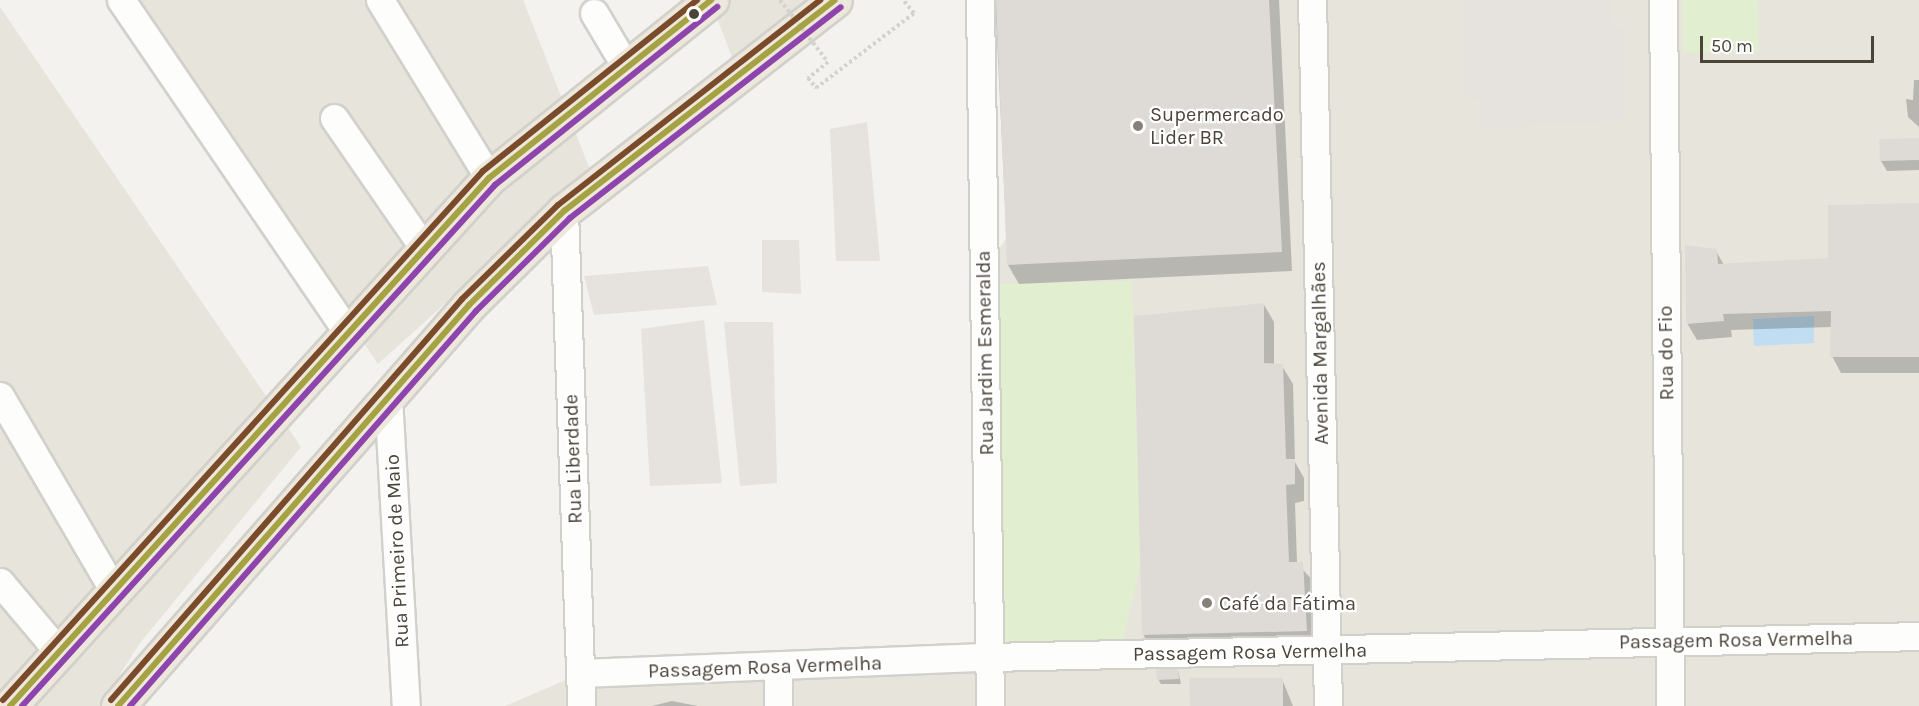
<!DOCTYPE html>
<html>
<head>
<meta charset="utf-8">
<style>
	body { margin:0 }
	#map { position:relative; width:1919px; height:706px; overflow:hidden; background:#f4f2ee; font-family:Karla,sans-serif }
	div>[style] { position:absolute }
	.residential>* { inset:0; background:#e7e4dc }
	.industrial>* { inset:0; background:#e6e2de }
	.green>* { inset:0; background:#e1eecf }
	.water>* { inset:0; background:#c0ddf1 }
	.shadow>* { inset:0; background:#0003 }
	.building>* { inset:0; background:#dedbd6 }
	.path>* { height:4px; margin-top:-2px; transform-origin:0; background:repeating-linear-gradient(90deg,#d3d2cc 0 3px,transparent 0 6px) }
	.roads { filter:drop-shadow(2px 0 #d2d0cb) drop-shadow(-2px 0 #d2d0cb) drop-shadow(0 2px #d2d0cb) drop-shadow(0 -2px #d2d0cb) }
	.minor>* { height:27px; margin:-13.5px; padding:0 13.5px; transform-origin:13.5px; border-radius:13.5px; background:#fdfdfc }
	.highway>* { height:33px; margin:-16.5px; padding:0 16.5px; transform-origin:16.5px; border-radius:16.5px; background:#ede8db }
	.path-bridge>* { height:4px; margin-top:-2px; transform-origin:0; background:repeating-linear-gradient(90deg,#d3d2cc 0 3px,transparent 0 6px) }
	.bus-1>* { height:6px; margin:-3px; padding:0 3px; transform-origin:3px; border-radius:3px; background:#a5a243 }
	.bus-2>* { height:6px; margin:-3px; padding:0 3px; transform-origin:3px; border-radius:3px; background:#8e44ad }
	.bus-3>* { height:6px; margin:-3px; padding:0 3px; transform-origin:3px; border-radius:3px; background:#7a4b2a }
	.dots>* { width:16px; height:16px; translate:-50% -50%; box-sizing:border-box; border:3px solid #fff; border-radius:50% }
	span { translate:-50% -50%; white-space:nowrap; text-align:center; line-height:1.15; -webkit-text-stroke:4.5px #fff; paint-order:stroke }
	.poi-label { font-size:20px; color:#4b4439 }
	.left { translate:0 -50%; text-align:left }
	.street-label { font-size:20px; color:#4b4439 }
	.scale { position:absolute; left:1700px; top:36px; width:174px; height:27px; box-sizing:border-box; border:3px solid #4b4439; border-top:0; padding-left:8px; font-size:18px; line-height:21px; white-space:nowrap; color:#4b4439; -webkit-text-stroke:4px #fff; paint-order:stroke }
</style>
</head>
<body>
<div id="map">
	<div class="residential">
		<div style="clip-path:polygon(136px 0,523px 0,591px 172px,378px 364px)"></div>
		<div style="clip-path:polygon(710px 0,814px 0,734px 62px)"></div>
		<div style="clip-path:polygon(1158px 0,1919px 0,1919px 706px,505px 706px,582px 673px,989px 657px,984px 273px)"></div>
		<div style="clip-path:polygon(0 7px,301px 447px,140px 643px,100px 706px,0 706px)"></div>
	</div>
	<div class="industrial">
		<div style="clip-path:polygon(1464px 0,1611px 0,1612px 26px,1624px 28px,1622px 121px,1481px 128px,1481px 99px,1466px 98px)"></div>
		<div style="clip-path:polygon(867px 122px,880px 261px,836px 261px,830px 129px)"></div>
		<div style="clip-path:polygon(762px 240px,799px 240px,801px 294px,762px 292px)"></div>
		<div style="clip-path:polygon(708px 266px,717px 305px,594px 315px,584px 276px)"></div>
		<div style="clip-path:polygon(704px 320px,722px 483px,650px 486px,641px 329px)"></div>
		<div style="clip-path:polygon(724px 322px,773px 322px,777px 483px,740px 486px)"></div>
	</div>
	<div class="green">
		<div style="clip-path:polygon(1682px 0,1758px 0,1759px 51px,1683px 53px)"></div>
		<div style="clip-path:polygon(1132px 281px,1141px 564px,1122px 643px,1000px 647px,997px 284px)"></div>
	</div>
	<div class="water">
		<div style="clip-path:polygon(1814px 316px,1814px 343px,1754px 346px,1753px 319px)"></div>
	</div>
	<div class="shadow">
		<div style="clip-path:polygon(995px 0,1279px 0,1292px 271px,1019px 284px,1008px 265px)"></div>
		<div style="clip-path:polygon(1914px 80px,1919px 80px,1919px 127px,1908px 117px,1906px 99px,1913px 100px)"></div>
		<div style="clip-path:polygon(1919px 141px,1919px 170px,1887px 171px,1881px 161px)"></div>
		<div style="clip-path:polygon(1919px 204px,1919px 373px,1841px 373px,1832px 356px,1832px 327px,1731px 330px,1732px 337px,1697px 340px,1687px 323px,1716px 251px,1724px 265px,1830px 259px)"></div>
		<div style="clip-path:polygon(1264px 305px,1274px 322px,1274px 365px,1282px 366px,1293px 384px,1295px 462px,1304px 478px,1304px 501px,1295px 503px,1297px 563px,1313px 581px,1316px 648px,1153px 652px,1143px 634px)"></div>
		<div style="clip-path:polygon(1178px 670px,1181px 684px,1161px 684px,1158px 679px)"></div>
		<div style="clip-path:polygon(1282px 679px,1293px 706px,1191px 706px)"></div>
		<div style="clip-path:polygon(672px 701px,698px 706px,652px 706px)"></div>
	</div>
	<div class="building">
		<div style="clip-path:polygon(996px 0,1269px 0,1282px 252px,1007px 265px)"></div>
		<div style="clip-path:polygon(1919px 138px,1919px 160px,1880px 161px,1879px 139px)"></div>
		<div style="clip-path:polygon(1919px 203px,1919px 357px,1830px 357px,1831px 311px,1723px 314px,1724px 321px,1686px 324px,1685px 245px,1717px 249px,1718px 264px,1828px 258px,1828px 205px)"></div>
		<div style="clip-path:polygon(1264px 303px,1264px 363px,1283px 364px,1286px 459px,1295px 459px,1295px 484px,1286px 485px,1289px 562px,1303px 562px,1307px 631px,1142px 635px,1134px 316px)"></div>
		<div style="clip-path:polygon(1178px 668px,1179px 679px,1157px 680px,1156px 669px)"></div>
		<div style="clip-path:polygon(1189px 678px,1283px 678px,1283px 706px,1190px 706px)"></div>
	</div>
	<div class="path">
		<div style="left:828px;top:62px;width:26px;rotate:141deg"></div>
		<div style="left:808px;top:78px;width:13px;rotate:51deg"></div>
		<div style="left:816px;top:88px;width:123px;rotate:-37.4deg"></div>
		<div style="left:914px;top:13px;width:17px;rotate:-130deg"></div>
	</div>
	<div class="roads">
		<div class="minor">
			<div style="left:121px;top:0;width:401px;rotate:55.7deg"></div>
			<div style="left:380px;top:0;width:209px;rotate:58.5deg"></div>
			<div style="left:980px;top:0;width:706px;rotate:89.19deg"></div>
			<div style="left:1312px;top:0;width:706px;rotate:88.7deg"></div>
			<div style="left:1663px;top:0;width:706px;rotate:89.43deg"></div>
			<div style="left:594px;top:13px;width:61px;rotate:59.2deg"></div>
			<div style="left:334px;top:118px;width:160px;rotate:55.4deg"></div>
			<div style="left:564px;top:211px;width:495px;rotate:88deg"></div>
			<div style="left:0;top:396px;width:222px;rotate:59.7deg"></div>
			<div style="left:388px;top:397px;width:310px;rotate:86.7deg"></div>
			<div style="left:0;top:582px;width:90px;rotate:50deg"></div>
			<div style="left:778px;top:669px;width:37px;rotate:90deg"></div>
			<div style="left:582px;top:673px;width:407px;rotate:-2.3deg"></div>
			<div style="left:989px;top:657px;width:930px;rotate:-1.29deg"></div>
		</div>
		<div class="highway">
			<div style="left:10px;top:706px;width:713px;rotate:-47.79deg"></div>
			<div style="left:489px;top:178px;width:285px;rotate:-38.7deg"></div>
			<div style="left:118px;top:706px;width:533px;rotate:-48.8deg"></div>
			<div style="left:469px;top:305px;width:134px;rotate:-44.7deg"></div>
			<div style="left:564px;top:211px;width:343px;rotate:-37.9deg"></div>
		</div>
	</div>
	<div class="path-bridge">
		<div style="left:780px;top:0;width:78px;rotate:52.3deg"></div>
	</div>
	<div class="bus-1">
		<div style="left:10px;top:706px;width:713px;rotate:-47.79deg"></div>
		<div style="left:489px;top:178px;width:285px;rotate:-38.7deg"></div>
		<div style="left:118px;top:706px;width:533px;rotate:-48.8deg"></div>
		<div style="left:469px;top:305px;width:134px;rotate:-44.7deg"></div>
		<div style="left:564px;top:211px;width:343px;rotate:-37.9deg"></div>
	</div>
	<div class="bus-2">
		<div style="left:22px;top:706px;width:704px;rotate:-47.76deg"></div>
		<div style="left:495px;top:185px;width:285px;rotate:-38.7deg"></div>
		<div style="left:130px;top:706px;width:525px;rotate:-48.78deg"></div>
		<div style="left:476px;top:311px;width:132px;rotate:-44.7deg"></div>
		<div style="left:570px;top:218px;width:343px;rotate:-37.9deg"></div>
	</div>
	<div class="bus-3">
		<div style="left:3px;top:700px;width:714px;rotate:-47.78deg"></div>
		<div style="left:483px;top:171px;width:274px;rotate:-38.6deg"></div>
		<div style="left:111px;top:700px;width:533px;rotate:-48.8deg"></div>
		<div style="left:462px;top:299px;width:134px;rotate:-44.4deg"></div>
		<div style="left:558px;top:205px;width:333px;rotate:-38deg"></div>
	</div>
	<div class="dots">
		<div style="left:694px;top:14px;background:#4b4439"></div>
		<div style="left:1138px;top:126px;background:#868178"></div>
		<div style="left:1207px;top:603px;background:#868178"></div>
	</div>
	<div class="poi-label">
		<span class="left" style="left:1150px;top:126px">Supermercado<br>Lider BR</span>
		<span class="left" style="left:1219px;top:603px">Café da Fátima</span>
	</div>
	<div class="street-label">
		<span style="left:985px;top:353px;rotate:-91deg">Rua Jardim Esmeralda</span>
		<span style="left:1320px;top:353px;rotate:-91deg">Avenida Margalhães</span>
		<span style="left:1666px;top:353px;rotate:-91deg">Rua do Fio</span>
		<span style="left:573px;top:459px;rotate:-92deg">Rua Liberdade</span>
		<span style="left:397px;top:551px;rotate:-93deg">Rua Primeiro de Maio</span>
		<span style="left:1736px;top:640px;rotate:-1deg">Passagem Rosa Vermelha</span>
		<span style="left:1250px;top:652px;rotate:-1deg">Passagem Rosa Vermelha</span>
		<span style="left:765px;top:667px;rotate:-2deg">Passagem Rosa Vermelha</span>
	</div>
	<div class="scale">50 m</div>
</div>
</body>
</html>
